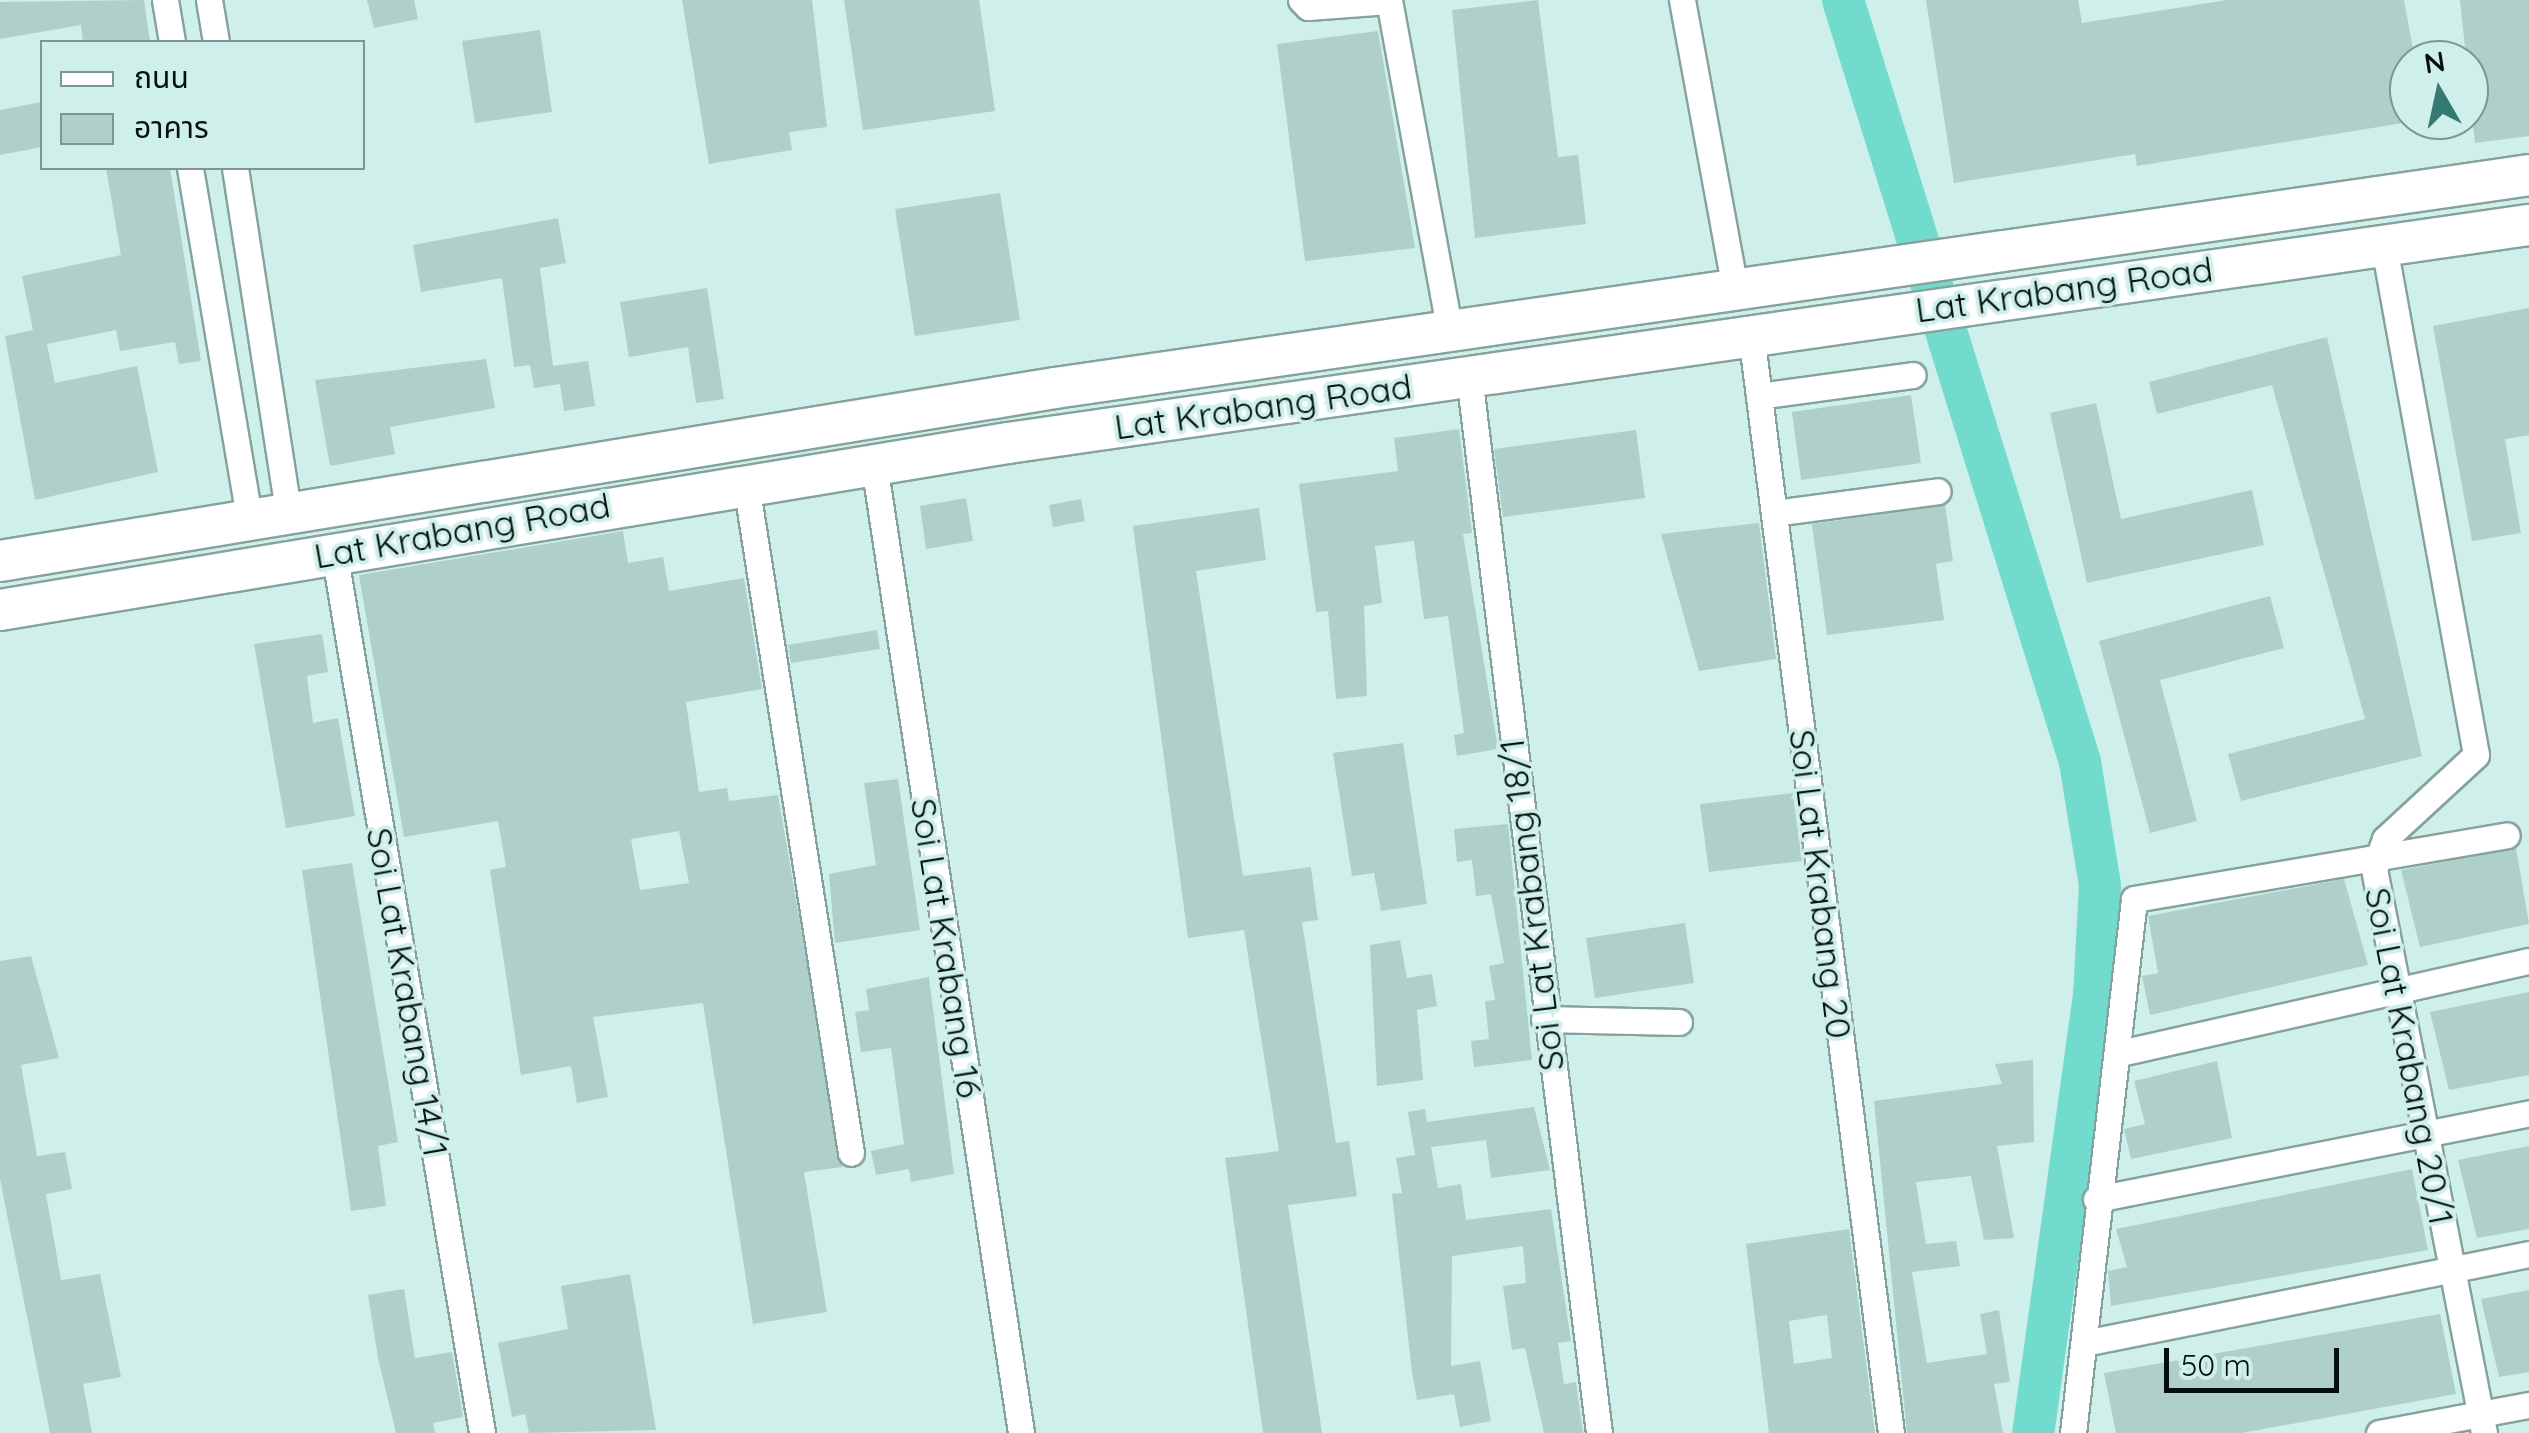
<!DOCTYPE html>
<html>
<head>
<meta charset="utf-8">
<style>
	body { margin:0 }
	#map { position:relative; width:2529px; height:1433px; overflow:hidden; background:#ceefea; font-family:Quicksand,"Noto Sans Thai",sans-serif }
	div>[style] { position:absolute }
	.river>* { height:42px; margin:-21px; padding:0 21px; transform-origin:21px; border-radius:21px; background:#71dbcd }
	.building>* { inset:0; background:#afd0ca }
	.roads { filter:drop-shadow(2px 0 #84a39e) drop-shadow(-2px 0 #84a39e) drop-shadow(0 2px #84a39e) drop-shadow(0 -2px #84a39e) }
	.minor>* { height:25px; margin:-12.5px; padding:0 12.5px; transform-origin:12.5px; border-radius:12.5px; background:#fff }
	.primary>* { height:40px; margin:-20px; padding:0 20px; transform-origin:20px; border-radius:20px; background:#fff }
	span { translate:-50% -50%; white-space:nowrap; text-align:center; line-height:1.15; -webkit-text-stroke:8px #ceefea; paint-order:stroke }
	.street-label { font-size:35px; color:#05100e }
	.legend { position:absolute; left:40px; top:40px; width:325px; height:130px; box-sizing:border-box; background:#ceefea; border:2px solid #7e9692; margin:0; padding:12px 18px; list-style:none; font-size:30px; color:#05100e }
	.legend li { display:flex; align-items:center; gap:20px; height:50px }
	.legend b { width:50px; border:2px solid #7e9692 }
	.north { position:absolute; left:2389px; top:40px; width:100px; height:100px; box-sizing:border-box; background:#ceefea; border:2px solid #7e9692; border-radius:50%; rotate:351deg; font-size:28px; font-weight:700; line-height:40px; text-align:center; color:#05100e }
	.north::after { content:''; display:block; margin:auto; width:35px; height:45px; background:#347a71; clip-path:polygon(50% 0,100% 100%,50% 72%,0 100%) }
	.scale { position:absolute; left:2164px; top:1348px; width:175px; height:45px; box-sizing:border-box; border:5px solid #05100e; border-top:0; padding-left:12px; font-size:30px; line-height:35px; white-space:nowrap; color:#05100e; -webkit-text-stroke:8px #ceefea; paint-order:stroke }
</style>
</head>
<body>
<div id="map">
	<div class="river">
		<div style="left:1843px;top:0;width:798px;rotate:72.72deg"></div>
		<div style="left:2080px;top:762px;width:125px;rotate:80.8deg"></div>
		<div style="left:2100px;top:885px;width:110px;rotate:93.1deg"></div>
		<div style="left:2094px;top:995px;width:442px;rotate:97.9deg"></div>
	</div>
	<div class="building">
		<div style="clip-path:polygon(144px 0,150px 42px,83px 42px,81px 25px,0 39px,0 2px)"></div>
		<div style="clip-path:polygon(367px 0,414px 0,418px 19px,374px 28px)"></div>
		<div style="clip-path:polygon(682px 0,812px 0,827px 127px,789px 132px,792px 150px,709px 164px)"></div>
		<div style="clip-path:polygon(844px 0,979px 0,995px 111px,863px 130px)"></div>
		<div style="clip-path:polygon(1538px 0,1558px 157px,1578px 155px,1586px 224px,1475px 238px,1452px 10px)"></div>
		<div style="clip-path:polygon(1926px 0,2078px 0,2082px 23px,2227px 0,2404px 0,2415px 60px,2409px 122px,2137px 166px,2135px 154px,1954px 183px)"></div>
		<div style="clip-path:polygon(2460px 0,2529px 0,2529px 136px,2475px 143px)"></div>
		<div style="clip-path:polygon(540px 30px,552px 112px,475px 123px,462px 41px)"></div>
		<div style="clip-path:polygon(1378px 31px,1415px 248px,1305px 261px,1277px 44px)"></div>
		<div style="clip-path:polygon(42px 102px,42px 147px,0 155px,0 110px)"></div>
		<div style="clip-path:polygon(106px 168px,170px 168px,201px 361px,179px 364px,175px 342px,120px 351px,116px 330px,47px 344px,55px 383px,137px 366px,158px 472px,35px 500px,5px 336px,33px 330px,22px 276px,121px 255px)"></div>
		<div style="clip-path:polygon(1000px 193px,1020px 320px,915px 336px,895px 209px)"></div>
		<div style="clip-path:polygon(558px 218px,566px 263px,540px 268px,553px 366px,588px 361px,595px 406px,564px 411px,560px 384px,534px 388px,530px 365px,514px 367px,502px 278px,421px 292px,413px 245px)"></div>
		<div style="clip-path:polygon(707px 288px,724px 399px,696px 403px,688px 347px,629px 357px,620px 302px)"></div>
		<div style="clip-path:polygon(2529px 308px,2529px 435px,2505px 439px,2521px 533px,2472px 541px,2433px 326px)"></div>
		<div style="clip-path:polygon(2327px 337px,2422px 756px,2241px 801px,2228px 754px,2365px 719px,2272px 385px,2157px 414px,2149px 382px)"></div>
		<div style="clip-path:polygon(486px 359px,495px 408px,390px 427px,395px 454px,330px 466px,315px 380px)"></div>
		<div style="clip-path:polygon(1911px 395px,1921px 463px,1801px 480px,1792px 412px)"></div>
		<div style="clip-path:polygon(2096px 403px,2121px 519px,2252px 490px,2264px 545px,2087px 583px,2050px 413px)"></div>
		<div style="clip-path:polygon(1459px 429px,1472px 533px,1463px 534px,1498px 749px,1457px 756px,1454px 735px,1464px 733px,1448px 616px,1424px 619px,1414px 541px,1375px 546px,1382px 603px,1364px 606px,1367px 696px,1336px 699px,1328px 611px,1316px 612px,1299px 484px,1398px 471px,1394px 438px)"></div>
		<div style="clip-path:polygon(1636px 430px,1645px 498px,1503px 517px,1494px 449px)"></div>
		<div style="clip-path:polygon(966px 498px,973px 541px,926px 549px,920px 506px)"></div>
		<div style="clip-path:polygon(1081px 499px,1085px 521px,1053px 527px,1049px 505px)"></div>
		<div style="clip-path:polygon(1945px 505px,1953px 561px,1936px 564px,1944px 620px,1827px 635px,1812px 524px)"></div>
		<div style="clip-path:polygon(1259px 508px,1266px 560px,1196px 571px,1243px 876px,1311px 867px,1318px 920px,1302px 922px,1336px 1143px,1349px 1141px,1357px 1196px,1288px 1205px,1322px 1433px,1263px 1433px,1225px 1158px,1279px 1151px,1244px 930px,1188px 938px,1133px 526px)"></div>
		<div style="clip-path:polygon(1759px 523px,1776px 659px,1699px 671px,1661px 534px)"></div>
		<div style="clip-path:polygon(evenodd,623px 531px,628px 563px,663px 557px,669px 591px,744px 578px,762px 689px,686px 702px,699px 792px,727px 788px,729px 801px,778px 795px,842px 1167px,804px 1172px,827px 1312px,753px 1324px,703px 1003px,593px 1017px,608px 1097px,577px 1103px,571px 1066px,521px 1075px,490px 870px,506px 867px,498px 821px,404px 837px,359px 575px,623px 531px,679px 831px,689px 883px,640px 890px,631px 839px,679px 831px)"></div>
		<div style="clip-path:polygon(2270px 596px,2284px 648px,2160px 680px,2197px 821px,2150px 833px,2099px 641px)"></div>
		<div style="clip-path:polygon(877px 630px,880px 649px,791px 663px,788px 645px)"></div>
		<div style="clip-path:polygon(322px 634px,328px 672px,307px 676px,313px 723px,338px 718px,355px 816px,286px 828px,254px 644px)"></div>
		<div style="clip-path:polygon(1403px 743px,1427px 904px,1381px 911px,1374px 873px,1352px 876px,1333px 753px)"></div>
		<div style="clip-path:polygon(898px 779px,920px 930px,835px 943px,829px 874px,876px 865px,864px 783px)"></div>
		<div style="clip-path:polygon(1793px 793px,1802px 861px,1709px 872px,1700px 804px)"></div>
		<div style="clip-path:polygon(1508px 824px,1532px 1060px,1474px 1067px,1471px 1041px,1489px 1039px,1485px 1001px,1495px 1000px,1489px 966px,1504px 963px,1491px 894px,1476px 896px,1472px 860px,1457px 862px,1454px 829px)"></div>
		<div style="clip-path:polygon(2516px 848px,2529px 924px,2420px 947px,2401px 870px)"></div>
		<div style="clip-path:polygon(352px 863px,398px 1142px,378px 1146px,386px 1206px,351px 1211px,302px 870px)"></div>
		<div style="clip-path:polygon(2344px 879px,2368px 965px,2150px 1015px,2142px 976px,2158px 973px,2148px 916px)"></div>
		<div style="clip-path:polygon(1685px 923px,1694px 983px,1595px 998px,1586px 938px)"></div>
		<div style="clip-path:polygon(1400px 940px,1407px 978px,1432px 974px,1437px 1006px,1417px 1010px,1423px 1080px,1377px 1086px,1370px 945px)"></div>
		<div style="clip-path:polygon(31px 956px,59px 1058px,21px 1065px,37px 1156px,65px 1152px,72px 1189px,46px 1194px,61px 1280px,100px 1274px,121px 1377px,83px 1384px,92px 1433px,50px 1433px,0 1179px,0 961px)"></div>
		<div style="clip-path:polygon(929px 977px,954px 1174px,911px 1182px,909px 1169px,876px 1175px,871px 1151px,904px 1144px,891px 1048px,861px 1052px,855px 1012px,869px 1010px,866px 989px)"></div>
		<div style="clip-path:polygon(2529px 992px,2529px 1075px,2449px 1090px,2430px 1012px)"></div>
		<div style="clip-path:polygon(2033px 1060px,2034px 1142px,1997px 1146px,2014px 1238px,1984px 1240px,1971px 1176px,1916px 1182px,1926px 1244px,1956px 1241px,1960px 1266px,1912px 1272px,1927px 1363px,1987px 1354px,1980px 1314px,1999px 1310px,2010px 1382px,1994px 1384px,2003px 1433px,1907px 1433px,1874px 1101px,2002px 1084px,1995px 1064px)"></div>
		<div style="clip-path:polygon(2217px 1061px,2232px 1138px,2131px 1159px,2124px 1129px,2145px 1124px,2134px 1081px)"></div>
		<div style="clip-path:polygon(1534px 1107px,1550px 1170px,1491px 1178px,1486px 1140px,1431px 1147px,1438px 1188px,1461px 1184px,1466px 1220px,1551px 1209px,1571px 1341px,1558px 1343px,1564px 1384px,1576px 1382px,1583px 1433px,1544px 1433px,1525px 1348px,1512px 1350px,1503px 1286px,1526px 1283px,1523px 1246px,1452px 1256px,1451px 1366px,1480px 1361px,1491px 1421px,1460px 1427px,1454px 1394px,1417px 1400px,1412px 1372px,1392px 1194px,1402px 1193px,1396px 1158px,1415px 1155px,1408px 1112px,1425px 1109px,1427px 1122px)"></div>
		<div style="clip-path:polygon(2529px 1146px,2529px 1229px,2477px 1238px,2458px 1160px)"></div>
		<div style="clip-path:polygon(2412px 1169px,2428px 1250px,2111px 1306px,2108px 1271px,2127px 1267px,2116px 1229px)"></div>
		<div style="clip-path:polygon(evenodd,1849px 1229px,1875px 1433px,1769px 1433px,1746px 1244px,1849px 1229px,1827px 1315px,1832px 1358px,1794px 1364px,1789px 1321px,1827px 1315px)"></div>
		<div style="clip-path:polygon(630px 1274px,656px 1430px,529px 1433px,525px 1414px,512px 1417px,498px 1343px,568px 1329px,561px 1286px)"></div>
		<div style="clip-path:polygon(404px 1289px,415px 1358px,452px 1352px,463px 1417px,433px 1423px,435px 1433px,396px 1433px,378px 1358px,368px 1295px)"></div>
		<div style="clip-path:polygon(2529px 1290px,2529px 1372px,2499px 1377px,2481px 1299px)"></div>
		<div style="clip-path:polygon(2440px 1314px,2456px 1394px,2242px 1433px,2116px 1433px,2104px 1373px)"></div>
	</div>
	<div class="roads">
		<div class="minor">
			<div style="left:165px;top:0;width:43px;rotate:80.5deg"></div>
			<div style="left:209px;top:0;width:43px;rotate:80.5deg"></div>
			<div style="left:1301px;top:0;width:10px;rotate:45deg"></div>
			<div style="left:1308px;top:7px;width:81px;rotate:-4.2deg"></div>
			<div style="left:1389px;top:0;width:337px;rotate:79.6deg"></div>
			<div style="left:1682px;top:0;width:295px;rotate:79.6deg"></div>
			<div style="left:190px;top:168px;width:354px;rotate:80.4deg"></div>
			<div style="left:235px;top:168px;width:346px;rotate:81.2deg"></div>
			<div style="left:2384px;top:246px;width:517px;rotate:79.75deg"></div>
			<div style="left:2476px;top:755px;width:124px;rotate:137.3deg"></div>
			<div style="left:2385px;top:839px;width:32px;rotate:110deg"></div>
			<div style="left:2374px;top:869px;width:575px;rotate:78.96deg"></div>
			<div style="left:1751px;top:334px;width:1108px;rotate:82.74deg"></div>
			<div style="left:1469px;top:376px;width:1065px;rotate:82.99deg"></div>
			<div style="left:1759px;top:396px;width:155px;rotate:-7.8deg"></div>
			<div style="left:874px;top:464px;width:980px;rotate:81.37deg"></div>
			<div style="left:746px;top:484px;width:677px;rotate:81.08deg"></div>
			<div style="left:1774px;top:513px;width:165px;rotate:-7.6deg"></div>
			<div style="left:334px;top:552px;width:893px;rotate:80.46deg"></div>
			<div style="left:1544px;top:1019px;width:135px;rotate:1.3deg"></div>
			<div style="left:2120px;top:1053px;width:419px;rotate:-12.7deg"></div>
			<div style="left:2096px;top:1199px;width:441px;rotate:-11.2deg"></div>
			<div style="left:2084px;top:1343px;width:454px;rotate:-11.3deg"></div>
			<div style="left:2073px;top:1433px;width:537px;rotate:-83.48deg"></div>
			<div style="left:2134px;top:899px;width:378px;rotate:-9.7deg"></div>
			<div style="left:2379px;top:1433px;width:153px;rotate:-10.6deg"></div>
		</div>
		<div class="primary">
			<div style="left:0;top:561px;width:1069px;rotate:-9.31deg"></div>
			<div style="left:1055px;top:388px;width:1489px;rotate:-8.22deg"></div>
			<div style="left:0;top:610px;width:1022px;rotate:-9.41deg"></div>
			<div style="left:1008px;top:443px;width:1537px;rotate:-8.16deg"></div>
		</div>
	</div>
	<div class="street-label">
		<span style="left:2064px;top:289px;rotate:-8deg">Lat Krabang Road</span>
		<span style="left:1263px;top:406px;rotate:-8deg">Lat Krabang Road</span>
		<span style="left:462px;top:530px;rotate:-10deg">Lat Krabang Road</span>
		<span style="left:1821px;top:884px;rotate:83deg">Soi Lat Krabang 20</span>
		<span style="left:1531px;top:905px;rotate:-97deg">Soi Lat Krabang 18/1</span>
		<span style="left:947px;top:948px;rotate:81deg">Soi Lat Krabang 16</span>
		<span style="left:408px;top:992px;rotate:80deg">Soi Lat Krabang 14/1</span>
		<span style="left:2410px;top:1056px;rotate:79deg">Soi Lat Krabang 20/1</span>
	</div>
	<ul class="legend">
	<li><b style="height:12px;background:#fff"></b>ถนน</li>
	<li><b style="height:28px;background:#afd0ca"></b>อาคาร</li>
	</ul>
	<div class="north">N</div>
	<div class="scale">50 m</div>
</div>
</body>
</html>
